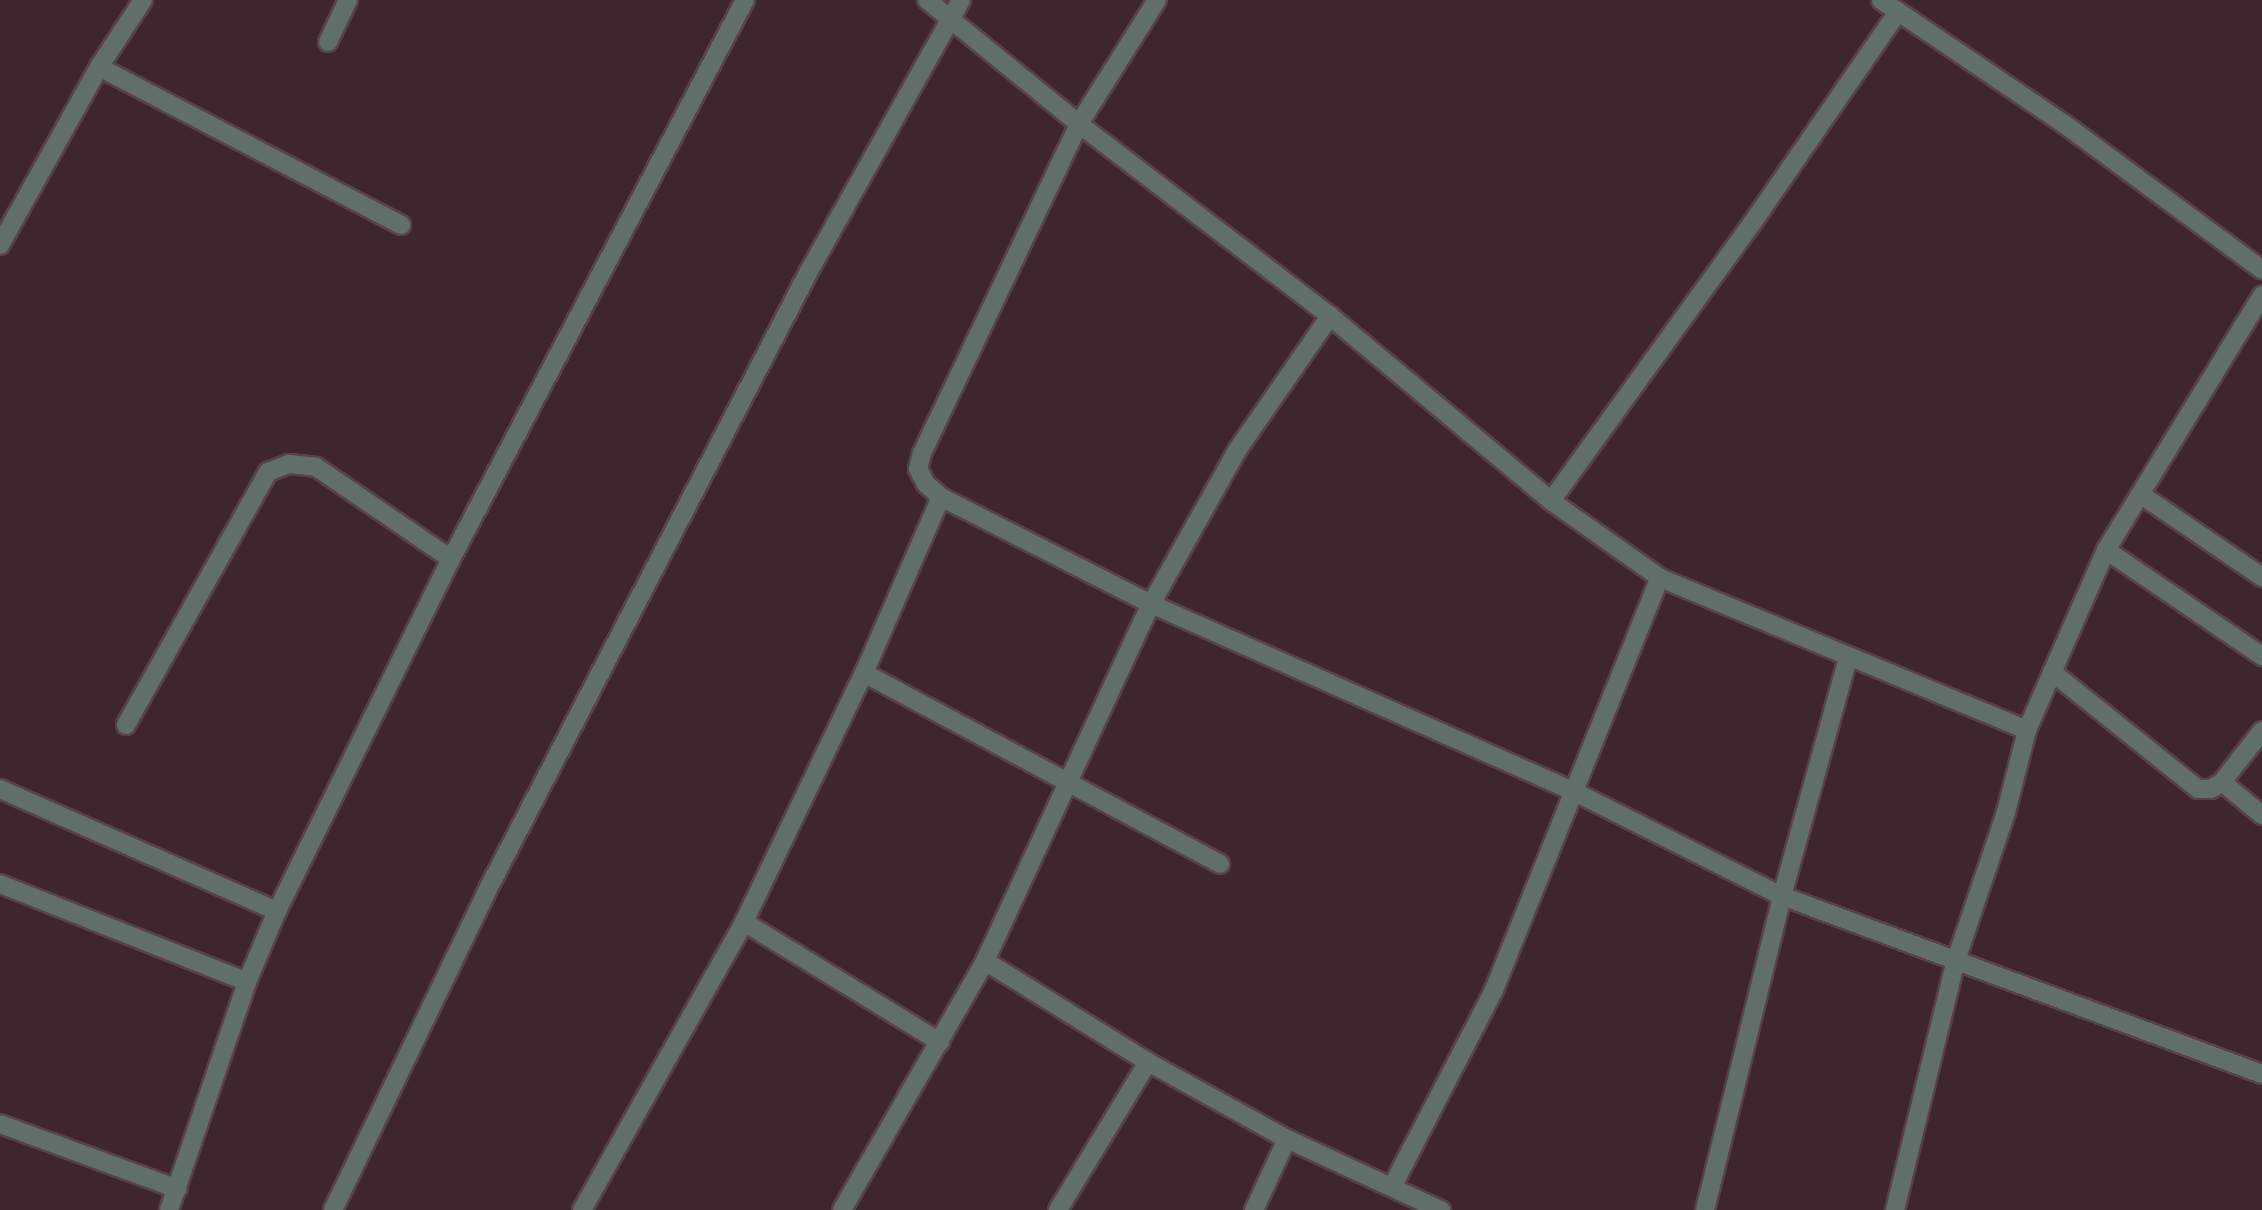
<!DOCTYPE html>
<html>
<head>
<meta charset="utf-8">
<style>
	body { margin:0 }
	#map { position:relative; width:2262px; height:1210px; overflow:hidden; background:#3e2531; font-family:Manrope,sans-serif }
	div>[style] { position:absolute }
	.roads { filter:drop-shadow(2px 0 #59414c) drop-shadow(-2px 0 #59414c) drop-shadow(0 2px #59414c) drop-shadow(0 -2px #59414c) }
	.minor>* { height:18px; margin:-9px; padding:0 9px; transform-origin:9px; border-radius:9px; background:#606f6d }
	span { translate:-50% -50%; white-space:nowrap; text-align:center; line-height:1.15; -webkit-text-stroke:7px #331c27; paint-order:stroke }
</style>
</head>
<body>
<div id="map">
	<div class="roads">
		<div class="minor">
			<div style="left:927px;top:0;width:196px;rotate:39.2deg"></div>
			<div style="left:1079px;top:124px;width:316px;rotate:37.4deg"></div>
			<div style="left:1330px;top:316px;width:288px;rotate:39.9deg"></div>
			<div style="left:1551px;top:501px;width:133px;rotate:35.2deg"></div>
			<div style="left:1660px;top:578px;width:397px;rotate:22.5deg"></div>
			<div style="left:1157px;top:0;width:146px;rotate:122.2deg"></div>
			<div style="left:1079px;top:124px;width:365px;rotate:115.5deg"></div>
			<div style="left:922px;top:453px;width:16px;rotate:104deg"></div>
			<div style="left:918px;top:469px;width:17px;rotate:62deg"></div>
			<div style="left:926px;top:484px;width:20px;rotate:41deg"></div>
			<div style="left:941px;top:497px;width:236px;rotate:27deg"></div>
			<div style="left:1151px;top:604px;width:466px;rotate:23.9deg"></div>
			<div style="left:1577px;top:793px;width:229px;rotate:26.7deg"></div>
			<div style="left:1782px;top:896px;width:512px;rotate:20.35deg"></div>
			<div style="left:1881px;top:0;width:225px;rotate:34.1deg"></div>
			<div style="left:2067px;top:126px;width:242px;rotate:36.4deg"></div>
			<div style="left:328px;top:42px;width:47px;rotate:-64.5deg"></div>
			<div style="left:99px;top:67px;width:341px;rotate:27.6deg"></div>
			<div style="left:0;top:245px;width:204px;rotate:-60.9deg"></div>
			<div style="left:99px;top:67px;width:80px;rotate:-56.7deg"></div>
			<div style="left:2140px;top:494px;width:148px;rotate:34.2deg"></div>
			<div style="left:1551px;top:501px;width:344px;rotate:-54.1deg"></div>
			<div style="left:1753px;top:222px;width:255px;rotate:-55.4deg"></div>
			<div style="left:2106px;top:550px;width:189px;rotate:34.2deg"></div>
			<div style="left:2052px;top:672px;width:187px;rotate:38.7deg"></div>
			<div style="left:2198px;top:789px;width:13px"></div>
			<div style="left:2211px;top:789px;width:13px;rotate:-32deg"></div>
			<div style="left:2222px;top:782px;width:65px;rotate:-51.9deg"></div>
			<div style="left:864px;top:673px;width:404px;rotate:28.2deg"></div>
			<div style="left:126px;top:725px;width:290px;rotate:-60.7deg"></div>
			<div style="left:268px;top:472px;width:22px;rotate:-21deg"></div>
			<div style="left:289px;top:464px;width:27px;rotate:6deg"></div>
			<div style="left:316px;top:467px;width:163px;rotate:34.3deg"></div>
			<div style="left:2222px;top:782px;width:52px;rotate:39.5deg"></div>
			<div style="left:0;top:789px;width:303px;rotate:23.8deg"></div>
			<div style="left:0;top:884px;width:266px;rotate:21.6deg"></div>
			<div style="left:744px;top:922px;width:230px;rotate:31.5deg"></div>
			<div style="left:985px;top:961px;width:192px;rotate:31.8deg"></div>
			<div style="left:1148px;top:1062px;width:159px;rotate:29deg"></div>
			<div style="left:1287px;top:1139px;width:170px;rotate:24.8deg"></div>
			<div style="left:0;top:1124px;width:189px;rotate:20.1deg"></div>
			<div style="left:1393px;top:1185px;width:220px;rotate:-62.6deg"></div>
			<div style="left:1494px;top:990px;width:444px;rotate:-68.1deg"></div>
			<div style="left:169px;top:1210px;width:241px;rotate:-71.1deg"></div>
			<div style="left:247px;top:982px;width:77px;rotate:-67.1deg"></div>
			<div style="left:277px;top:911px;width:393px;rotate:-63.7deg"></div>
			<div style="left:451px;top:559px;width:632px;rotate:-62.26deg"></div>
			<div style="left:333px;top:1210px;width:354px;rotate:-64.2deg"></div>
			<div style="left:487px;top:891px;width:696px;rotate:-62.55deg"></div>
			<div style="left:808px;top:273px;width:313px;rotate:-60.7deg"></div>
			<div style="left:582px;top:1210px;width:330px;rotate:-60.6deg"></div>
			<div style="left:744px;top:922px;width:276px;rotate:-64.3deg"></div>
			<div style="left:864px;top:673px;width:192px;rotate:-66.4deg"></div>
			<div style="left:842px;top:1210px;width:287px;rotate:-60.1deg"></div>
			<div style="left:985px;top:961px;width:394px;rotate:-65.1deg"></div>
			<div style="left:1151px;top:604px;width:178px;rotate:-60.7deg"></div>
			<div style="left:1238px;top:449px;width:162px;rotate:-55.3deg"></div>
			<div style="left:1058px;top:1210px;width:173px;rotate:-58.7deg"></div>
			<div style="left:1254px;top:1210px;width:78px;rotate:-65.1deg"></div>
			<div style="left:1705px;top:1210px;width:323px;rotate:-76.2deg"></div>
			<div style="left:1782px;top:896px;width:247px;rotate:-74.5deg"></div>
			<div style="left:1895px;top:1210px;width:254px;rotate:-76.3deg"></div>
			<div style="left:1955px;top:963px;width:159px;rotate:-71.3deg"></div>
			<div style="left:2006px;top:812px;width:85px;rotate:-75.6deg"></div>
			<div style="left:2027px;top:730px;width:197px;rotate:-66.3deg"></div>
			<div style="left:2106px;top:550px;width:299px;rotate:-58.5deg"></div>
		</div>
	</div>
</div>
</body>
</html>
